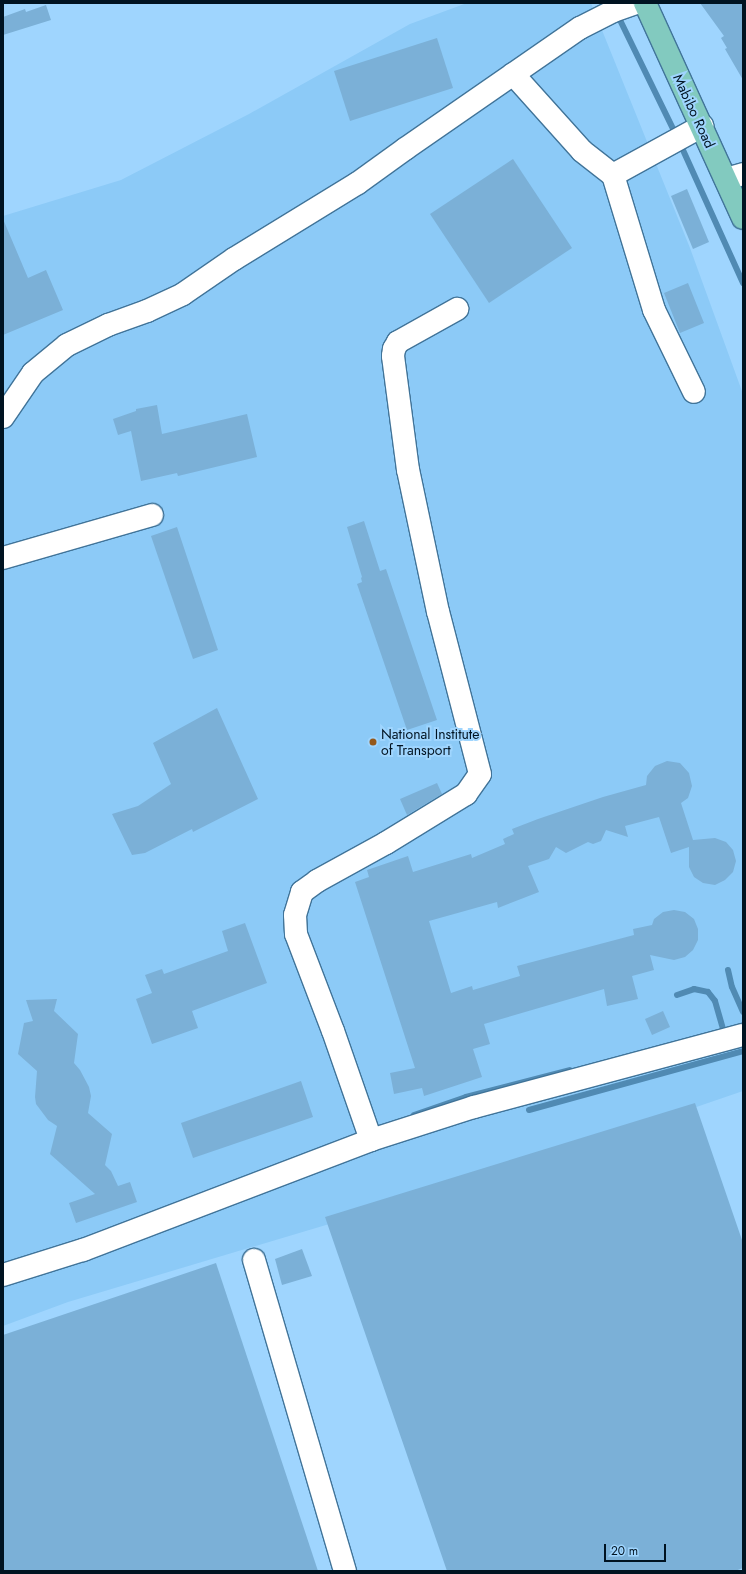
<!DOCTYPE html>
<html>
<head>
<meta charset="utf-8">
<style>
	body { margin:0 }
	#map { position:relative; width:746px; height:1574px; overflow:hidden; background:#9fd5fe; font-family:Jost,sans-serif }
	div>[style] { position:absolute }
	.built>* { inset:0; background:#8ccaf7 }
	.stream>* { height:6px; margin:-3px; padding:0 3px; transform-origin:3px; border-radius:3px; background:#508ab3 }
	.building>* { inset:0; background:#7bb0d7 }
	.roads { filter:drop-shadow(1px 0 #417499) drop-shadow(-1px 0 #417499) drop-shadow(0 1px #417499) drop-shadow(0 -1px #417499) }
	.minor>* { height:22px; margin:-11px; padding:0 11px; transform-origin:11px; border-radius:11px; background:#fff }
	.major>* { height:22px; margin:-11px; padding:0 11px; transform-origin:11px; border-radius:11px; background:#82cabf }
	.dots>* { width:11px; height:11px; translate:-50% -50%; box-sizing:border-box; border:2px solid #9fd5fe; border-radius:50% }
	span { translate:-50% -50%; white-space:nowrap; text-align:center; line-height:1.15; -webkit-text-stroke:4px #9fd5fe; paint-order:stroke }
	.street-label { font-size:14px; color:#001321 }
	.poi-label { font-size:14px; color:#001321 }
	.left { translate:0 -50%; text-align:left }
	.frame { position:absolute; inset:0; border:4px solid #001321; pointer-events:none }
	.scale { position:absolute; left:604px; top:1544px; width:62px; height:18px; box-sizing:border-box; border:2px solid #001321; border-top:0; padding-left:5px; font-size:12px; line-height:14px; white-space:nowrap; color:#001321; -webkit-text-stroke:3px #9fd5fe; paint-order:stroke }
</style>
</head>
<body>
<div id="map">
	<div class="built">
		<div style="clip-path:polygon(467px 3px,591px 3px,690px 248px,743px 394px,743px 1091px,533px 1163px,68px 1302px,3px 1326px,3px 216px,121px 180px,249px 114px,410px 24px)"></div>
	</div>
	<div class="stream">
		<div style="left:619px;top:18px;width:135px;rotate:64deg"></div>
		<div style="left:678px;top:139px;width:158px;rotate:65.7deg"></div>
		<div style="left:728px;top:970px;width:17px;rotate:77deg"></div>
		<div style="left:732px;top:987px;width:27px;rotate:66deg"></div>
		<div style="left:677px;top:995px;width:18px;rotate:-19deg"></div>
		<div style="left:694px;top:989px;width:14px;rotate:12deg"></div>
		<div style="left:708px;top:992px;width:11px;rotate:52deg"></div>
		<div style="left:715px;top:1001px;width:32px;rotate:74deg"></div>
		<div style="left:724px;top:1032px;width:5px;rotate:169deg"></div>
		<div style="left:529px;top:1110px;width:222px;rotate:-15.4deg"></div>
		<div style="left:414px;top:1115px;width:55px;rotate:-19.1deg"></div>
		<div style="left:466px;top:1097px;width:107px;rotate:-14.6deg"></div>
	</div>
	<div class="building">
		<div style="clip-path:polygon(700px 3px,743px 3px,743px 80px,725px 49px,727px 48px,721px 38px,724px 36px)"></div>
		<div style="clip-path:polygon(46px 5px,51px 20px,3px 35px,3px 17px,25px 9px,26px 12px)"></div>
		<div style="clip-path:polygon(437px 38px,453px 88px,350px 121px,334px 71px)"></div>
		<div style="clip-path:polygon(513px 159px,572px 248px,489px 303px,430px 214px)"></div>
		<div style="clip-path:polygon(687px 189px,709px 242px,693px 249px,671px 196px)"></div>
		<div style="clip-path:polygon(3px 219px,28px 278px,46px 270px,63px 310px,3px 335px)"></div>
		<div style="clip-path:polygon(688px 283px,704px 323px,680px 333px,664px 293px)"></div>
		<div style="clip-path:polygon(157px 405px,162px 434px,247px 414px,257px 457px,178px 476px,177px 473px,141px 481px,131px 431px,118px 435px,113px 419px,136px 411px,136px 409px)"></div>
		<div style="clip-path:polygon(364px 521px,380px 571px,386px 569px,437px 720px,407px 730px,357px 584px,362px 582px,361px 578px,362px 577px,347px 527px)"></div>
		<div style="clip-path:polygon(177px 527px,218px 650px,193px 659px,151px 536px)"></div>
		<div style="clip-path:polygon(217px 708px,258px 799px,193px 832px,192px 829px,145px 853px,132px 855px,112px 814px,138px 806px,171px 784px,153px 743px)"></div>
		<div style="clip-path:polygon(667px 761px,680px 763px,689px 773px,692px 786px,688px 798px,681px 803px,693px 840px,715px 838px,726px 842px,733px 850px,736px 861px,733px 872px,725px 880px,715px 885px,703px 883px,694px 877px,689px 867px,689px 847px,671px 853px,659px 817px,625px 826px,628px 837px,606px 830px,601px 841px,593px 844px,588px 842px,566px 853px,556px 847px,549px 859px,528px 866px,539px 892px,498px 908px,497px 902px,429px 921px,451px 993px,472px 986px,473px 990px,520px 976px,517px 966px,634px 935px,633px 929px,652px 925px,654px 919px,663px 912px,674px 910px,685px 912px,694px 919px,698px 929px,698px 940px,693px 950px,685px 957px,674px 960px,650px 955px,654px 970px,632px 976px,638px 999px,607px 1006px,604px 989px,484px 1024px,490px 1044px,473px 1049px,482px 1077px,424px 1096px,422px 1088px,394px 1094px,390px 1073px,415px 1068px,355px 882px,369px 877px,367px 870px,408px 856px,413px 872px,471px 854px,472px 858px,505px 844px,503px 839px,514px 834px,512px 829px,538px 819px,603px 797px,646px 785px,647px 776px,655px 766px)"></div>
		<div style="clip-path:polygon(437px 783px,442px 794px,407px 815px,400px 799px)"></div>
		<div style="clip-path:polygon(245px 923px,267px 983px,192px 1011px,198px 1028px,152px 1044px,136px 999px,152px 993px,145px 975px,162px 969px,164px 974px,228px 951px,222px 931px)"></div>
		<div style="clip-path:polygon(57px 999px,54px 1011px,78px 1034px,74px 1063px,80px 1070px,89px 1087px,91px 1096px,88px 1113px,112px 1134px,105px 1165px,111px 1171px,118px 1186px,130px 1182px,137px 1202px,76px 1223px,69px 1203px,95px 1194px,50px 1154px,57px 1126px,48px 1120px,36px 1104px,35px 1097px,37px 1071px,18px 1054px,24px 1023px,33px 1021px,26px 1000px)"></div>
		<div style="clip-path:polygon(663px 1011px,670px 1027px,652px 1035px,645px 1019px)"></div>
		<div style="clip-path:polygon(301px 1081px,313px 1117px,193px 1158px,181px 1123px)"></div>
		<div style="clip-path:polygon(695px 1103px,743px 1243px,743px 1568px,735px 1571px,447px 1571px,325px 1217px)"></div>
		<div style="clip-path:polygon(302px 1249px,312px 1276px,282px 1285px,275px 1259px)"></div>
		<div style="clip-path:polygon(216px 1263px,318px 1571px,3px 1571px,3px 1335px)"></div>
	</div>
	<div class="roads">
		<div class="minor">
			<div style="left:513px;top:74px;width:103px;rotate:48.1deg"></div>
			<div style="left:582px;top:151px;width:39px;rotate:38deg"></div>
			<div style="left:613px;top:175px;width:141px;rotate:73.1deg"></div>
			<div style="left:654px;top:310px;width:91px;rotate:64deg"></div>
			<div style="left:613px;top:175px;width:102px;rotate:-28.8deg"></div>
			<div style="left:726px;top:179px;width:18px;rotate:-16deg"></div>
			<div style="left:3px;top:417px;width:53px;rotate:-55.7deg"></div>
			<div style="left:33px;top:373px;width:44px;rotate:-39.5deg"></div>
			<div style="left:67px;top:345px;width:46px;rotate:-26deg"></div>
			<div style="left:108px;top:325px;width:41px;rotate:-19.7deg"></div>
			<div style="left:147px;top:311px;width:40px;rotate:-25deg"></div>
			<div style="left:183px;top:294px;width:62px;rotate:-34.5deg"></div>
			<div style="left:234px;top:259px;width:145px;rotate:-31.5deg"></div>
			<div style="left:358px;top:183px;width:58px;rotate:-35.9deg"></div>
			<div style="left:405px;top:149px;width:213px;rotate:-34.7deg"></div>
			<div style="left:580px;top:28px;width:37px;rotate:-27deg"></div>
			<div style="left:613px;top:11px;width:24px;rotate:-19deg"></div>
			<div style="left:3px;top:558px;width:155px;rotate:-16.1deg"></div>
			<div style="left:371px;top:1140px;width:115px;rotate:-109.2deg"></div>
			<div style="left:333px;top:1031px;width:104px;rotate:-110.9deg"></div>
			<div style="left:296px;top:934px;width:19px;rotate:-93deg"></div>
			<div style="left:295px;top:915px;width:24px;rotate:-73deg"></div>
			<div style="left:302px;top:892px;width:19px;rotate:-36deg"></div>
			<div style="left:317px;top:881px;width:79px;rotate:-28.8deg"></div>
			<div style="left:386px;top:843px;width:94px;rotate:-31.5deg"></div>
			<div style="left:466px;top:794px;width:24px;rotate:-55deg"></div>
			<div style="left:480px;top:774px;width:167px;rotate:-104.5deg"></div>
			<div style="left:438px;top:612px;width:145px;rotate:-101.9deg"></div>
			<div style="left:408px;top:470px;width:115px;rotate:-97.5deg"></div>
			<div style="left:393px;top:356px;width:7px;rotate:-82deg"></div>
			<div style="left:394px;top:349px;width:8px;rotate:-60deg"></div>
			<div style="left:398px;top:342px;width:68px;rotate:-29.2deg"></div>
			<div style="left:254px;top:1260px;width:324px;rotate:73.7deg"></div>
			<div style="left:3px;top:1275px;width:84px;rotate:-17.4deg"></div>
			<div style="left:83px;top:1250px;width:308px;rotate:-20.9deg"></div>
			<div style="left:371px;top:1140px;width:108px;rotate:-17.8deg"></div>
			<div style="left:474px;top:1107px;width:278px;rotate:-15deg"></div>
		</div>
		<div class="major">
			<div style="left:645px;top:3px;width:236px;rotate:65.5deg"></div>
		</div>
	</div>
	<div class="dots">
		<div style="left:373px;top:742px;background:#94581a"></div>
	</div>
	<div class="street-label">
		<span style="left:694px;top:111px;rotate:65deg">Mabibo Road</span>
	</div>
	<div class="poi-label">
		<span class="left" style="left:381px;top:742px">National Institute<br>of Transport</span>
	</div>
	<div class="frame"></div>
	<div class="scale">20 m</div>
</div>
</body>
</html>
